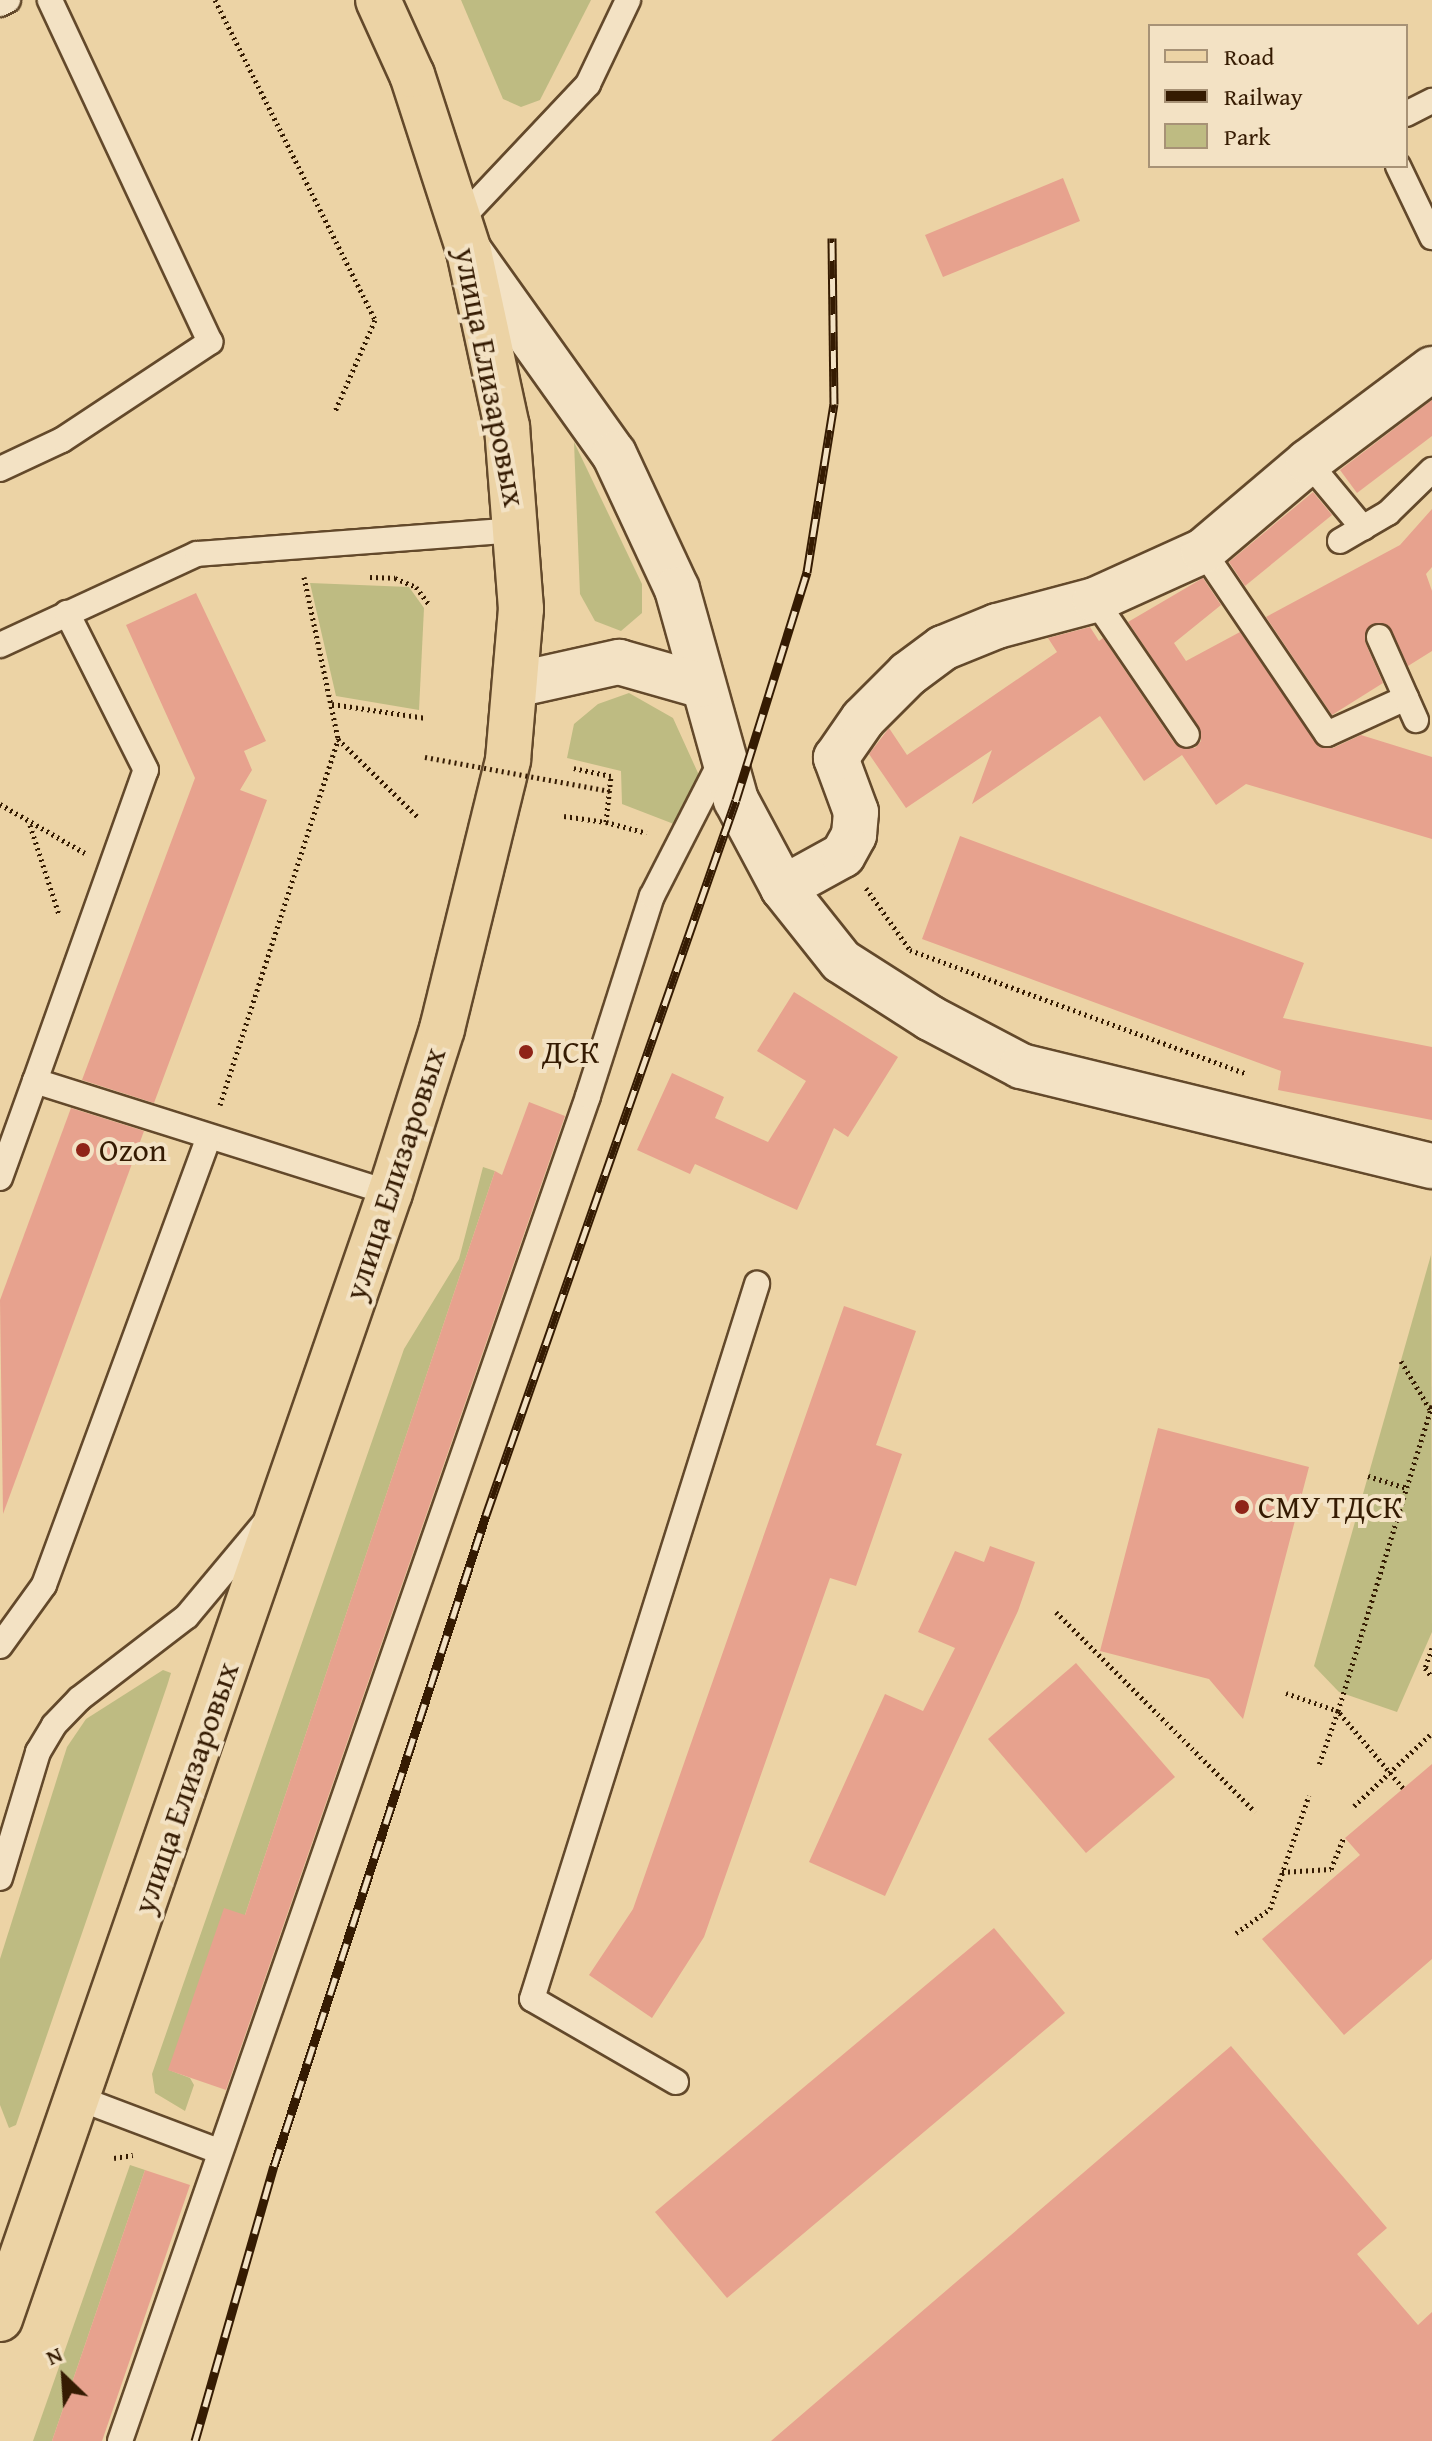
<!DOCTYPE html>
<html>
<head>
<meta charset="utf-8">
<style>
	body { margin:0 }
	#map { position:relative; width:1432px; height:2441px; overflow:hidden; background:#ecd3a5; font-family:"Gentium Book Plus",serif }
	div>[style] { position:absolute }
	.green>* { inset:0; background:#bebb82 }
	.building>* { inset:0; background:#e7a28e }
	.path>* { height:5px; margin-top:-2.5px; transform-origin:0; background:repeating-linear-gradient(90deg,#351b02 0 2px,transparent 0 6px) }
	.roads { filter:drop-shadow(2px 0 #63492b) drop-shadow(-2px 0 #63492b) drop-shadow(0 2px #63492b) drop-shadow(0 -2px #63492b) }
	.lane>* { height:24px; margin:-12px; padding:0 12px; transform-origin:12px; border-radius:12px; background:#f3e2c4 }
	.street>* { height:44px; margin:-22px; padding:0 22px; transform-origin:22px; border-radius:22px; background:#f3e2c4 }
	.primary>* { height:44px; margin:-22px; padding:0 22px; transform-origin:22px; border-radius:22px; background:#ecd3a5 }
	.rail>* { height:9px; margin-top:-4.5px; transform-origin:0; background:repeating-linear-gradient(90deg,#f3e2c4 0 18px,#351b02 0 36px); box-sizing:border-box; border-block:2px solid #351b02 }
	.path-bridge>* { height:5px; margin-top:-2.5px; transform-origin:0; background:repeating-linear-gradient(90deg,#351b02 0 2px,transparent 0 6px) }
	.dots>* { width:22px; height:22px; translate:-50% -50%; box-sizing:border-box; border:4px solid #f3e2c4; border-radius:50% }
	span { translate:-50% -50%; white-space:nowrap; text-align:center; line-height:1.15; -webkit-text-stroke:8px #f3e2c4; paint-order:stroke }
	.street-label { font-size:32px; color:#351b02 }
	.poi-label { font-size:32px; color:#351b02 }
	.left { translate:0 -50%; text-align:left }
	.legend { position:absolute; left:1148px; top:24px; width:260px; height:144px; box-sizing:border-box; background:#f3e2c4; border:2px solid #a79276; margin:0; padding:10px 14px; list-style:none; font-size:24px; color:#351b02 }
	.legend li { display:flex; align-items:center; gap:16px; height:40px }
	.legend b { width:40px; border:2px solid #a79276 }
	.north { position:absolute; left:24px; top:2337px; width:80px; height:80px; -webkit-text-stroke:6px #f3e2c4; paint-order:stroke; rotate:335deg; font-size:22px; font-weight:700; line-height:32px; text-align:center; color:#351b02 }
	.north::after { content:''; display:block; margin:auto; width:28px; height:36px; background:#351b02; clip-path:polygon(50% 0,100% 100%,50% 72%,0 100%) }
</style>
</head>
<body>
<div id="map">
	<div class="green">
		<div style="clip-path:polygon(461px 0,591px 0,540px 100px,521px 107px,503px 99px)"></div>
		<div style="clip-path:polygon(574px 442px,642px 584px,642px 613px,621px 631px,595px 621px,580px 594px)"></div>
		<div style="clip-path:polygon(310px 583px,409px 587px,424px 608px,419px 710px,336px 696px)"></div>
		<div style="clip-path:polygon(629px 693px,673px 718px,703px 784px,679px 826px,622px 804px,621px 771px,567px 758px,574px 724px,598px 704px)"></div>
		<div style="clip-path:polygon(483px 1167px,495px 1171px,245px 1915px,169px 2070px,190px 2078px,194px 2085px,185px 2111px,155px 2093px,152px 2074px,404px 1349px,459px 1259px)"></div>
		<div style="clip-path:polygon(1431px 1255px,1432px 1632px,1397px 1712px,1339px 1692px,1314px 1666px)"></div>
		<div style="clip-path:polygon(163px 1670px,171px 1673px,167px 1686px,16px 2125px,9px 2128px,0 2105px,0 1959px,67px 1747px,86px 1719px)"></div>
		<div style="clip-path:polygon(130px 2165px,145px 2170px,52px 2441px,33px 2441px)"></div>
	</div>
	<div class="building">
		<div style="clip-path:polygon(1063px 178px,1080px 221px,943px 277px,925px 235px)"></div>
		<div style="clip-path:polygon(1432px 400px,1432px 436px,1357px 493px,1340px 470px)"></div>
		<div style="clip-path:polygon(1313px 492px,1332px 515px,1245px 586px,1229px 562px)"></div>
		<div style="clip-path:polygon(1432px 509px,1432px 567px,1426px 574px,1432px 591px,1432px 651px,1408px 666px,1388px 625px,1372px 624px,1365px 642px,1383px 683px,1332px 715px,1266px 617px,1400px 545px)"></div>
		<div style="clip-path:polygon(1203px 578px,1221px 605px,1174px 643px,1186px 661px,1240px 632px,1319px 747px,1333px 748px,1361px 735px,1432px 757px,1432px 839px,1246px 784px,1216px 805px,1182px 755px,1144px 781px,1100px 716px,972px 804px,992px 750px,906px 808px,869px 754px,889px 728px,907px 755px,1057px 652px,1048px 638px,1090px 627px,1099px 641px,1103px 638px,1175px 744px,1195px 748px,1201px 741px,1199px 727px,1128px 622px)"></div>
		<div style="clip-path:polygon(196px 593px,266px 741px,244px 751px,252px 770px,240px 790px,267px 800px,154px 1103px,82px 1080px,195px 778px,126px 625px)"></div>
		<div style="clip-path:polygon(960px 836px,1304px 963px,1283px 1018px,1432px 1047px,1432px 1120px,1278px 1090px,1281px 1071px,922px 939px)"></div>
		<div style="clip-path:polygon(794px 992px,898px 1057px,848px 1137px,834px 1128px,797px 1210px,695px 1164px,690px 1174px,637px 1150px,672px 1073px,724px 1097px,715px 1118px,768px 1142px,806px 1081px,757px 1051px)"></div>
		<div style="clip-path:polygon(529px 1102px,565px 1116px,226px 2090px,168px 2070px,224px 1908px,245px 1915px,495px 1171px,502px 1175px)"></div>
		<div style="clip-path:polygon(71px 1108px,144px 1131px,3px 1514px,0 1300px)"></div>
		<div style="clip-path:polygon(844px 1306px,916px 1331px,876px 1445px,902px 1454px,856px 1586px,830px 1578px,704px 1937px,652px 2018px,589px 1975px,633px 1909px)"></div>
		<div style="clip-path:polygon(1158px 1428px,1309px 1467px,1243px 1719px,1209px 1679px,1100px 1651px)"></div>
		<div style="clip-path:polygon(990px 1546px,1035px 1562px,1018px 1611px,885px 1896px,809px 1862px,885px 1694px,923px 1711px,955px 1648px,918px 1632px,955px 1551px,984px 1562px)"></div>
		<div style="clip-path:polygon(1076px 1663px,1175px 1777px,1086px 1853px,988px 1739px)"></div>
		<div style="clip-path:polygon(1432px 1764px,1432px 1959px,1344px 2035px,1262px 1939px,1360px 1855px,1345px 1838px)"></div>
		<div style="clip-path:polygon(994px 1928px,1065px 2013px,727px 2298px,655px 2212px)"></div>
		<div style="clip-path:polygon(1231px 2046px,1387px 2228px,1357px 2254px,1418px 2325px,1432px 2312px,1432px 2441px,771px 2441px)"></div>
		<div style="clip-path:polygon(145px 2170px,190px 2185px,102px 2441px,52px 2441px)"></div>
	</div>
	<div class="path">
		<div style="left:215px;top:0;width:358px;rotate:63.4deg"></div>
		<div style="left:375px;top:320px;width:99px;rotate:113.7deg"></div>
		<div style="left:304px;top:577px;width:166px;rotate:78.1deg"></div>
		<div style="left:338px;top:739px;width:113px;rotate:44.3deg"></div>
		<div style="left:370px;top:577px;width:25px;rotate:2deg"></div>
		<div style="left:395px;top:578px;width:23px;rotate:23deg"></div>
		<div style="left:416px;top:587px;width:21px;rotate:53deg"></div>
		<div style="left:332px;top:704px;width:95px;rotate:8.5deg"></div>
		<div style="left:0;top:804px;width:98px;rotate:30deg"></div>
		<div style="left:564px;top:816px;width:42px;rotate:8.1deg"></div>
		<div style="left:606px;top:822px;width:46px;rotate:-83.8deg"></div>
		<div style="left:611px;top:776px;width:38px;rotate:-168deg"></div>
		<div style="left:606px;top:822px;width:42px;rotate:15deg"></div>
		<div style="left:30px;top:825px;width:94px;rotate:72deg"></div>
		<div style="left:866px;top:888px;width:76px;rotate:54.6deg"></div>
		<div style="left:910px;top:950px;width:359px;rotate:20.2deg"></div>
		<div style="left:220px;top:1105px;width:385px;rotate:-72.1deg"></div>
		<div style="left:1401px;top:1361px;width:58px;rotate:59deg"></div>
		<div style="left:1368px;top:1476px;width:41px;rotate:17.1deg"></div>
		<div style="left:1056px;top:1612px;width:282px;rotate:45.1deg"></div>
		<div style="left:1432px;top:1648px;width:21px;rotate:109deg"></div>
		<div style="left:1425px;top:1668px;width:11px;rotate:52deg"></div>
		<div style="left:1286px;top:1693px;width:55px;rotate:19.1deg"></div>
		<div style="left:1338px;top:1711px;width:57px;rotate:109.4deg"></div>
		<div style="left:1403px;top:1788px;width:101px;rotate:-130.2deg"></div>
		<div style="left:1338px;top:1711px;width:320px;rotate:-72.9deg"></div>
		<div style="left:1354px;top:1806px;width:107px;rotate:-43.1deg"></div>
		<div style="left:1282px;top:1872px;width:49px;rotate:-3.5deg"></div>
		<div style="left:1331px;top:1869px;width:35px;rotate:-68deg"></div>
		<div style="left:1236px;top:1933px;width:42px;rotate:-35.2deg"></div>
		<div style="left:1270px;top:1909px;width:120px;rotate:-71.1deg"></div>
		<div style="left:114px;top:2158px;width:19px;rotate:-9deg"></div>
	</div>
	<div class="roads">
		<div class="lane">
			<div style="left:0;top:4px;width:9px;rotate:-27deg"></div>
			<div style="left:1406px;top:114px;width:29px;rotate:-27deg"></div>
			<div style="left:1398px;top:166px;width:79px;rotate:64.4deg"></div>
			<div style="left:460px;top:220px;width:187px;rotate:-46.7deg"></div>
			<div style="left:588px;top:84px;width:93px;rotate:-64.5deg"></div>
			<div style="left:1308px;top:462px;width:86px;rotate:50.2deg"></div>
			<div style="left:0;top:469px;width:68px;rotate:-25.1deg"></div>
			<div style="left:62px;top:440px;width:178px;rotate:-33.5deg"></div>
			<div style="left:210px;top:342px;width:378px;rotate:-115.1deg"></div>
			<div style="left:1340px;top:541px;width:56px;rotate:-30.3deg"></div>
			<div style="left:1388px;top:513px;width:62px;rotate:-44.3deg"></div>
			<div style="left:1203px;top:551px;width:221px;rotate:55.9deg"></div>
			<div style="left:1327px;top:734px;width:87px;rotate:-24.5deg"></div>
			<div style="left:1095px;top:600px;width:163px;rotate:55.7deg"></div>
			<div style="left:1379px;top:637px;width:91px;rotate:66deg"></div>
			<div style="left:0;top:645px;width:217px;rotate:-24.8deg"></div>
			<div style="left:197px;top:554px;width:322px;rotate:-4.3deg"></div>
			<div style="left:35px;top:1081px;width:330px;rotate:-70.4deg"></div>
			<div style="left:146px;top:770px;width:176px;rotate:-116.7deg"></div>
			<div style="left:0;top:1178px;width:103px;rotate:-70.2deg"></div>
			<div style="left:35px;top:1081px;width:372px;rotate:17.5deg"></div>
			<div style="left:0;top:1646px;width:75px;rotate:-54.2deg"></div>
			<div style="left:44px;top:1585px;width:477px;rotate:-69.8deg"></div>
			<div style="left:0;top:1878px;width:132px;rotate:-73.2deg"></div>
			<div style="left:38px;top:1752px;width:31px;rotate:-59deg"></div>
			<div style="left:54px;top:1725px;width:36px;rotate:-46deg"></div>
			<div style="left:79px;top:1699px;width:136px;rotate:-37.5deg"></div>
			<div style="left:187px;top:1616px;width:120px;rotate:-50.1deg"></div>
			<div style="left:676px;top:2082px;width:166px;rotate:-150deg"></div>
			<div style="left:532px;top:1999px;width:750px;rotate:-72.53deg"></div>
			<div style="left:78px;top:2098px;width:150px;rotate:20.7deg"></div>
			<div style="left:120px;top:2441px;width:1424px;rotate:-70.81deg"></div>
			<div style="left:588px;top:1096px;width:210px;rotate:-72.3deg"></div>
			<div style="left:652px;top:896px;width:152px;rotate:-62.9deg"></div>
		</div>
		<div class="street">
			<div style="left:469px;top:251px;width:249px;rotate:54.5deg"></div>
			<div style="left:614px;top:454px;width:149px;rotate:65deg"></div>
			<div style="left:677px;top:589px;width:219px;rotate:74.4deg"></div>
			<div style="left:736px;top:800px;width:100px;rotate:61.9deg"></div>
			<div style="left:783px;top:888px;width:93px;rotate:51.5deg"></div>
			<div style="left:841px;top:961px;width:106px;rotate:32.6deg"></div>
			<div style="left:930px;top:1018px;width:103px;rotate:27.8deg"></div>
			<div style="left:1021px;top:1066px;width:423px;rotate:13.7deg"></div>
			<div style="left:515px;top:685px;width:107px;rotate:-12.5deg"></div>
			<div style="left:619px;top:662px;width:84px;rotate:15.9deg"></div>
			<div style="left:783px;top:888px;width:68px;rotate:-28.8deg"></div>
			<div style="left:843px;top:855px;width:23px;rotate:-61deg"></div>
			<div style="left:854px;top:835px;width:23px;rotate:-85deg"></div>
			<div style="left:856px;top:812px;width:58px;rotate:-110.3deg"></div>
			<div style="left:836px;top:758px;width:47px;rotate:-55.3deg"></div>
			<div style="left:863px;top:719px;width:64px;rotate:-45deg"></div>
			<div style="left:908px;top:674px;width:44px;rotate:-36.6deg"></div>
			<div style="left:943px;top:648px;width:58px;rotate:-22.2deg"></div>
			<div style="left:997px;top:626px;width:101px;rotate:-14.9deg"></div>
			<div style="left:1095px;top:600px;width:119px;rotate:-24.4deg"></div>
			<div style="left:1203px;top:551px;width:138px;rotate:-40.3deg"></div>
			<div style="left:1308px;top:462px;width:155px;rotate:-36.9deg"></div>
		</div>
		<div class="primary">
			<div style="left:0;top:2319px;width:1192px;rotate:-70.9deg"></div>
			<div style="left:390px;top:1193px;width:172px;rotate:-72.4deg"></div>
			<div style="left:442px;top:1029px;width:277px;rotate:-76.2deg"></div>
			<div style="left:508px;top:760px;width:152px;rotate:-85.1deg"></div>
			<div style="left:521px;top:609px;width:183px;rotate:-94.4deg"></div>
			<div style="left:507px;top:427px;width:180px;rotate:-102.2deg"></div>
			<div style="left:469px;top:251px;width:185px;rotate:-107.9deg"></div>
			<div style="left:412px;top:75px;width:82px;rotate:-114.4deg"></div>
		</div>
	</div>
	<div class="rail">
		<div style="left:195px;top:2441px;width:286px;rotate:-74deg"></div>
		<div style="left:274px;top:2166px;width:685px;rotate:-71.96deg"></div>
		<div style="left:486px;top:1515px;width:757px;rotate:-70.73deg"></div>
		<div style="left:736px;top:800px;width:239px;rotate:-72.7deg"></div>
		<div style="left:807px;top:572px;width:170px;rotate:-80.9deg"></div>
		<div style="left:834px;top:404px;width:166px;rotate:-90.7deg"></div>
	</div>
	<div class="path-bridge">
		<div style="left:425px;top:757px;width:188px;rotate:10.4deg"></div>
	</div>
	<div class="dots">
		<div style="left:526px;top:1052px;background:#8f2418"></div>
		<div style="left:83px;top:1150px;background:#8f2418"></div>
		<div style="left:1242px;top:1507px;background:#8f2418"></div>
	</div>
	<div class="street-label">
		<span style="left:490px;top:377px;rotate:79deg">улица Елизаровых</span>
		<span style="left:395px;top:1174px;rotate:-72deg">улица Елизаровых</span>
		<span style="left:186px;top:1788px;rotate:-71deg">улица Елизаровых</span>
	</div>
	<div class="poi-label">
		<span class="left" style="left:542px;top:1052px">ДСК</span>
		<span class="left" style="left:99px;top:1150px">Ozon</span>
		<span class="left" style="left:1258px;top:1507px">СМУ ТДСК</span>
	</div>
	<ul class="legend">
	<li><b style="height:10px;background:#ecd3a5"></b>Road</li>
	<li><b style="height:10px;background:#351b02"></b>Railway</li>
	<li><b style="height:22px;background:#bebb82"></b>Park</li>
	</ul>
	<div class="north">N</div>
</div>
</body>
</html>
